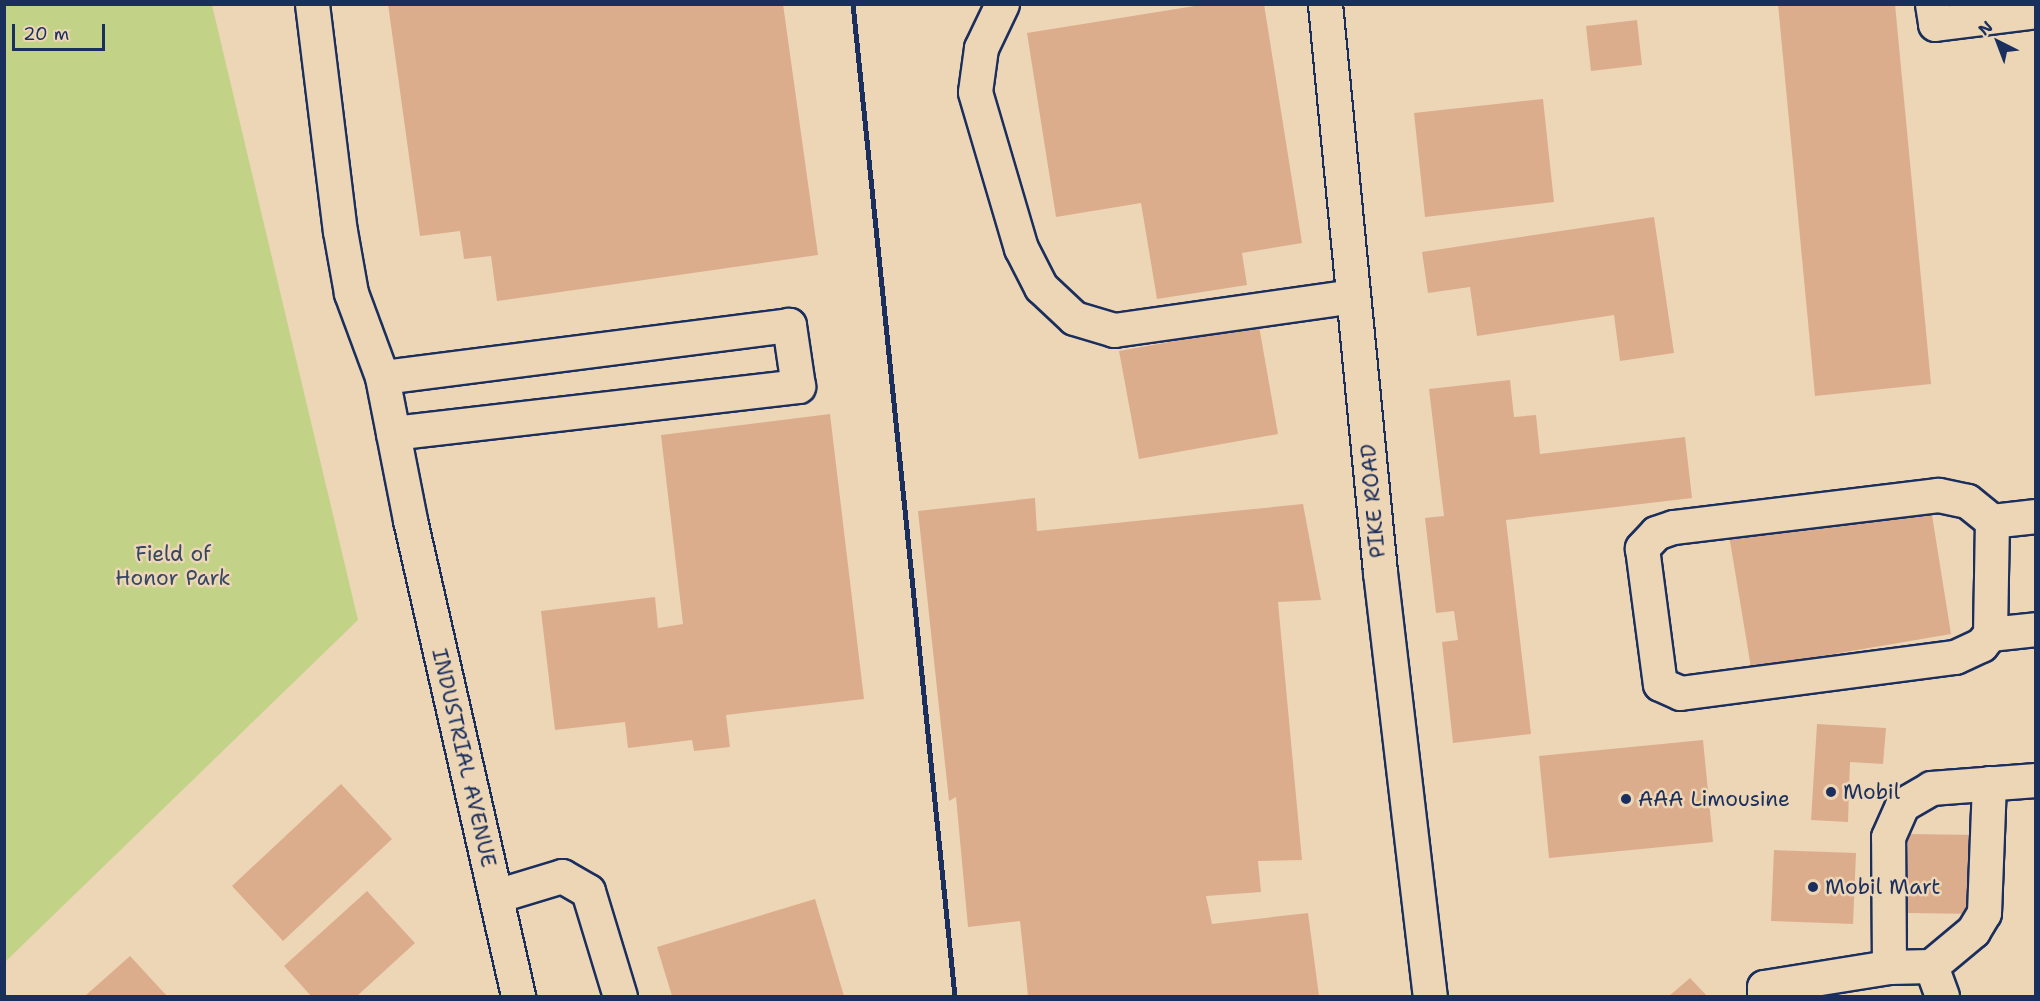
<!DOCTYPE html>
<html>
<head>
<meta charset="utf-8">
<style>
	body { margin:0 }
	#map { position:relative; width:2040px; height:1001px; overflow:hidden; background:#edd6b6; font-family:"Shantell Sans",sans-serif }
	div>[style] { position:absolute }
	.green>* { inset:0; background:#c2d388 }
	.building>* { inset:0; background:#dcad8d }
	.roads { filter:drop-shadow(2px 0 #1b2f5e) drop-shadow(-2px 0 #1b2f5e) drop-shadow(0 2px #1b2f5e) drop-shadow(0 -2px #1b2f5e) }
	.minor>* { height:33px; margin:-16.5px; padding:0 16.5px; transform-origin:16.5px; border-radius:16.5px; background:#edd6b6 }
	.rail>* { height:4.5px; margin:-2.25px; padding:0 2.25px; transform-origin:2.25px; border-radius:2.25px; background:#1b2f5e }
	.dots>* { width:16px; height:16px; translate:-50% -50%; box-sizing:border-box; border:3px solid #edd6b6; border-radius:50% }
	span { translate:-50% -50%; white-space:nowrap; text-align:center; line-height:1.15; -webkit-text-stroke:5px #edd6b6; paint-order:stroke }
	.street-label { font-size:21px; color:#1b2f5e }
	.park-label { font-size:21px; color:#344864 }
	.poi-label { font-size:21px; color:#1b2f5e }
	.left { translate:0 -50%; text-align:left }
	.frame { position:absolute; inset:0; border:6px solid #1b2f5e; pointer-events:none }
	.north { position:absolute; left:1968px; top:12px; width:60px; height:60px; -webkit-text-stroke:4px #edd6b6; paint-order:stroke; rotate:318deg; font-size:16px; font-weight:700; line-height:24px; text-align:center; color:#1b2f5e }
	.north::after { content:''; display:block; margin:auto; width:21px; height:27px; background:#1b2f5e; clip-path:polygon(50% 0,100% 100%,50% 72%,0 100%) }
	.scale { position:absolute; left:12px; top:24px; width:93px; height:27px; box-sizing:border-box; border:3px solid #1b2f5e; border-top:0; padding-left:8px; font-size:18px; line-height:21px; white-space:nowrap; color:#1b2f5e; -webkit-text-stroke:4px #edd6b6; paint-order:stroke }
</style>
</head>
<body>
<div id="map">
	<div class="green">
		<div style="clip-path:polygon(5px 4px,212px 5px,358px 620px,5px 962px)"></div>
	</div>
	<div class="building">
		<div style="clip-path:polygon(388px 4px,783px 4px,818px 255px,497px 301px,491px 256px,464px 259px,460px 231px,420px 236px)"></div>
		<div style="clip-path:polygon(1207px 4px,1264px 4px,1302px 243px,1242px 253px,1247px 285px,1157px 299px,1141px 203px,1056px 217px,1027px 33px)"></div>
		<div style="clip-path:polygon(1778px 4px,1895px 4px,1931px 384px,1815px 396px)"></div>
		<div style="clip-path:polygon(1637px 20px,1642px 65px,1591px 71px,1586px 26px)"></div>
		<div style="clip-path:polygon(1543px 99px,1554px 202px,1425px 217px,1414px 113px)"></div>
		<div style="clip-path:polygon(1654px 217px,1674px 353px,1620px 361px,1614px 315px,1477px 336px,1470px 287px,1428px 293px,1422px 252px)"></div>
		<div style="clip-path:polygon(1259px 326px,1278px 434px,1139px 459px,1119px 351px)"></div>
		<div style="clip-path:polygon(1510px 380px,1514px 417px,1536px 415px,1540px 454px,1685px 437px,1692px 498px,1506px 520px,1531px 734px,1453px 743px,1442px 642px,1458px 640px,1454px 611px,1436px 613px,1425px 518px,1444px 516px,1429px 389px)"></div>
		<div style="clip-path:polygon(830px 414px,864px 699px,726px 715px,730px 747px,694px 751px,692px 740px,628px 748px,625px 722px,555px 730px,541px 611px,655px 597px,658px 628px,683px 624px,661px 435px)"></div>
		<div style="clip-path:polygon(1928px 490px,1951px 634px,1751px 668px,1727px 523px)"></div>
		<div style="clip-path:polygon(1035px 498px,1037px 531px,1303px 504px,1321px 600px,1278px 602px,1302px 860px,1258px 861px,1261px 892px,1206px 896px,1212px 924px,1308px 913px,1319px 996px,1028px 996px,1020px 921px,968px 927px,956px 797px,949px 801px,918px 511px)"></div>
		<div style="clip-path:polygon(1817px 724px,1886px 728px,1883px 764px,1850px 762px,1848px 822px,1811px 820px)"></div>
		<div style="clip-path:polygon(1703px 740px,1713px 842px,1549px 858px,1539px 756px)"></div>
		<div style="clip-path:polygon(341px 784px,392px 839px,283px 941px,232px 886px)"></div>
		<div style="clip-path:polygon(1908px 834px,1979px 835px,1978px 914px,1907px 913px)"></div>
		<div style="clip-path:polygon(1774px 850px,1856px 853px,1853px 924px,1771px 921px)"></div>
		<div style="clip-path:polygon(367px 891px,415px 943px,357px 996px,311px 996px,284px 966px)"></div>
		<div style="clip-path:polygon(815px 899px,844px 996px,672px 996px,657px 947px)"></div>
		<div style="clip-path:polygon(130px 956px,167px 996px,85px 996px)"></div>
		<div style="clip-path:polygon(1690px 978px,1707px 996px,1669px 996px)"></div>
	</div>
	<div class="roads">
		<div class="minor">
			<div style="left:312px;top:4px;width:229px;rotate:83deg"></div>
			<div style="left:340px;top:231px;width:63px;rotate:79.9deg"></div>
			<div style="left:351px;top:293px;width:90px;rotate:69.7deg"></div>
			<div style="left:1002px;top:4px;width:49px;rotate:115.5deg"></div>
			<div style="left:981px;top:48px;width:44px;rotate:97.8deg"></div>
			<div style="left:975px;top:92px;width:163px;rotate:73.6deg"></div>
			<div style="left:1021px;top:248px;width:44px;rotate:62.9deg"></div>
			<div style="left:1041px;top:287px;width:45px;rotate:43.2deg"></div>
			<div style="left:1074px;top:318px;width:42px;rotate:16.7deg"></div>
			<div style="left:1114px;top:330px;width:241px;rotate:-8.1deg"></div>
			<div style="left:1325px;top:4px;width:571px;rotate:84.47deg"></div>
			<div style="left:1380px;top:572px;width:427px;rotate:83.3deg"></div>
			<div style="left:1932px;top:4px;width:20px;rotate:81deg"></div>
			<div style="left:1935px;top:24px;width:102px;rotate:-7.3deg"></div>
			<div style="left:393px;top:433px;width:408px;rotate:-6.6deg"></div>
			<div style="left:798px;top:386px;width:62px;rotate:-98.4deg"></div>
			<div style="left:789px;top:325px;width:410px;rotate:172.7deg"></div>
			<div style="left:382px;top:377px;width:146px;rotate:78.9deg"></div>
			<div style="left:410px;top:520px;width:488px;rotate:77.2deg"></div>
			<div style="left:2036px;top:516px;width:44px;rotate:173.5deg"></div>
			<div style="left:1992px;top:521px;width:32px;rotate:-141deg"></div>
			<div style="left:1967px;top:501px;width:30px;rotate:-168deg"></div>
			<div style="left:1938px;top:495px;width:267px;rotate:173.1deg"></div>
			<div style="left:1673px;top:527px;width:18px;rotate:161deg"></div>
			<div style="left:1656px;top:533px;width:21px;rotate:133deg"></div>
			<div style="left:1642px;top:548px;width:137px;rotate:82.5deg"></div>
			<div style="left:1660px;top:684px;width:22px;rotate:24deg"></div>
			<div style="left:1680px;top:693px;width:277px;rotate:-7.5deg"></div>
			<div style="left:1955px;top:657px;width:29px;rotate:-25deg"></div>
			<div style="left:1981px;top:645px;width:14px;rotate:-51deg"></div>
			<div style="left:1990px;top:634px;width:46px;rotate:-6.2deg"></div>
			<div style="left:1990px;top:634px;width:113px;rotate:-89deg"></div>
			<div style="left:496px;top:896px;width:69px;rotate:-16.9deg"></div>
			<div style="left:562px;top:876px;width:30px;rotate:30deg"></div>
			<div style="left:588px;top:891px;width:110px;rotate:73.1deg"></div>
			<div style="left:1931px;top:966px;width:55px;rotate:-39.8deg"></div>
			<div style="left:1973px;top:931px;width:21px;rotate:-59deg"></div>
			<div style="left:1984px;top:913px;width:130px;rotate:-87.8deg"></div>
			<div style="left:1764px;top:996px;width:9px;rotate:-90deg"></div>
			<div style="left:1764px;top:987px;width:127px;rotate:-9.1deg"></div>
			<div style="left:1942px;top:996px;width:32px;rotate:-110deg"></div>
			<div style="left:1931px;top:966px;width:42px;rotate:178.6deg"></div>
			<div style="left:1889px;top:967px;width:130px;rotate:-90.4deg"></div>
			<div style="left:1888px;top:837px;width:35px;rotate:-66deg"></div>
			<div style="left:1902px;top:805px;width:34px;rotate:-30deg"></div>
			<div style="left:1931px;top:788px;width:105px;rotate:-4.4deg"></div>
		</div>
	</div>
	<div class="rail">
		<div style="left:853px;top:4px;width:997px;rotate:84.13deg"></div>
	</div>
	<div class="dots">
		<div style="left:1831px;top:792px;background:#1b2f5e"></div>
		<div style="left:1626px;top:799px;background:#1b2f5e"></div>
		<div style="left:1813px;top:887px;background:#1b2f5e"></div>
	</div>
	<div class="street-label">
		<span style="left:1373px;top:501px;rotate:-95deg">PIKE ROAD</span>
		<span style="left:464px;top:758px;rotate:77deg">INDUSTRIAL AVENUE</span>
	</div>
	<div class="park-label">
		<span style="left:173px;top:566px">Field of<br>Honor Park</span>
	</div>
	<div class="poi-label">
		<span class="left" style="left:1843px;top:792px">Mobil</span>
		<span class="left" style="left:1638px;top:799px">AAA Limousine</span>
		<span class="left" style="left:1825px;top:887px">Mobil Mart</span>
	</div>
	<div class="frame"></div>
	<div class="north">N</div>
	<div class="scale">20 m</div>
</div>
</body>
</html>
